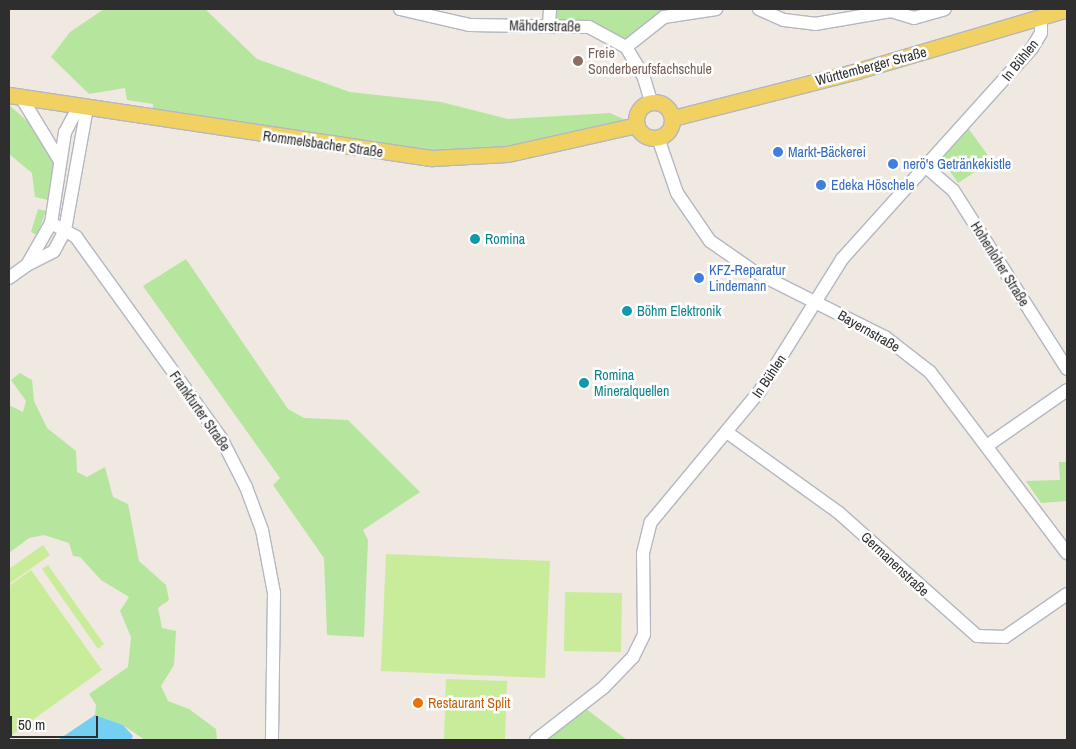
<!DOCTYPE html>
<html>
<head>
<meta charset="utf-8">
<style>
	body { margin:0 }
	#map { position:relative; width:1076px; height:749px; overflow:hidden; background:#efe9e1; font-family:"Archivo Narrow",sans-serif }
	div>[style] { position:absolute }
	.green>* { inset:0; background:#b6e59e }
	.pitch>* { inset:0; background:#c9ec9a }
	.water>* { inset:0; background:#75cff0 }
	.roads { filter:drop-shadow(1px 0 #b4b7c1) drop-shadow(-1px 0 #b4b7c1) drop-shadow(0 1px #b4b7c1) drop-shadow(0 -1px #b4b7c1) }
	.minor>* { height:12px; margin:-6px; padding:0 6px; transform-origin:6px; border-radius:6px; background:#fff }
	.major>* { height:15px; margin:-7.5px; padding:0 7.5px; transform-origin:7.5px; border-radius:7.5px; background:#f2d163 }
	.major>.ring { margin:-7.5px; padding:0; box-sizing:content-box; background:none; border:15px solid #f2d163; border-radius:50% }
	.dots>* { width:14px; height:14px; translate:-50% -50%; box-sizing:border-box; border:2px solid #fff; border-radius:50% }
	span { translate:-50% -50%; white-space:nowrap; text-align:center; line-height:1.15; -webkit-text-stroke:5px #fff; paint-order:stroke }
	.street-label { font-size:14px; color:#2e2e2e }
	.education-label { font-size:14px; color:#785e54 }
	.left { translate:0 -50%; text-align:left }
	.shop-label { font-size:14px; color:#366cbe }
	.culture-label { font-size:14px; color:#0d838f }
	.food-label { font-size:14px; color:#c56008 }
	.frame { position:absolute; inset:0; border:10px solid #2e2e2e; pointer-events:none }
	.scale { position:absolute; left:10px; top:716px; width:88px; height:22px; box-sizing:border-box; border:2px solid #2e2e2e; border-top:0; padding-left:6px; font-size:15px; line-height:18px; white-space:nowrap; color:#2e2e2e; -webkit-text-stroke:4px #fff; paint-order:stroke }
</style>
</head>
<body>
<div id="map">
	<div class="green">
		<div style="clip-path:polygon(104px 9px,205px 9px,257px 59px,350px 92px,441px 102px,508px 119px,610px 113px,637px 125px,479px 157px,152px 119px,153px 104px,127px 100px,125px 88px,89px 94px,51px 57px,70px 32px)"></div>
		<div style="clip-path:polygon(551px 9px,672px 9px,626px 47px,608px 36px,549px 24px)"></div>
		<div style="clip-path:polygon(9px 105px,42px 134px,51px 148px,54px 164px,48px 200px,35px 197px,32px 173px,9px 154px)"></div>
		<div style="clip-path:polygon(968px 128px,992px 161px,958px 183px,941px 158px)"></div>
		<div style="clip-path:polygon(38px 209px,46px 211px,37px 235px,31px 232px)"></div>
		<div style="clip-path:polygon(186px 259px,288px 409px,304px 418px,348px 420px,420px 492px,363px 530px,368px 540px,364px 637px,327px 635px,324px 558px,273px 485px,280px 478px,143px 286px)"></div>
		<div style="clip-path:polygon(20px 373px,32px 380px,34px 401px,47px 428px,76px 451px,77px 472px,87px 477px,105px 467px,113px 497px,128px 504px,139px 561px,166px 585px,169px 600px,158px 608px,162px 628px,176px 631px,174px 665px,161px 686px,168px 701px,189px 709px,216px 729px,217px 740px,145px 740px,123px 725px,95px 715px,96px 705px,89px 694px,128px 667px,131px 637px,120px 611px,129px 597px,101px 580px,80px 557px,73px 556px,69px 543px,44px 535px,29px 538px,9px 553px,9px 405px,23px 412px,26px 401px,11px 380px)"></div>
		<div style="clip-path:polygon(1059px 462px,1067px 462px,1067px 501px,1041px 503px,1026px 481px,1060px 480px)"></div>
		<div style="clip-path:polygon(581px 705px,627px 740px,536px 740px)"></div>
	</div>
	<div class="pitch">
		<div style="clip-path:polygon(43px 545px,50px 555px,9px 584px,9px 569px)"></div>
		<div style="clip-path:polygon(386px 554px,550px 561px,545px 678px,381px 671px)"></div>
		<div style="clip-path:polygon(48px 565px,104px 644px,98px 649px,42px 569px)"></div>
		<div style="clip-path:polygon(31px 570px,102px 670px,9px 737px,9px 586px)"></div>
		<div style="clip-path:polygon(565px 592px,622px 593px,621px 652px,564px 651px)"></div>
		<div style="clip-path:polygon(446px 679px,507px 681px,505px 740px,444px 740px)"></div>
	</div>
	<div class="water">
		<div style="clip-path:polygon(95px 715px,123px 725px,133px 736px,131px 740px,58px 740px)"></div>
	</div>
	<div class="roads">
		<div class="minor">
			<div style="left:400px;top:9px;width:72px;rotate:12.9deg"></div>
			<div style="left:470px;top:25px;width:119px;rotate:1deg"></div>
			<div style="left:589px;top:27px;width:42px;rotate:28.4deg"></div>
			<div style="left:626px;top:47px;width:33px;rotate:59deg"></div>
			<div style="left:643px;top:75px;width:28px;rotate:73deg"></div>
			<div style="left:759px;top:9px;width:27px;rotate:24deg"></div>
			<div style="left:784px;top:20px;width:31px;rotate:7deg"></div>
			<div style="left:815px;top:24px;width:77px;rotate:-9.7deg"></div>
			<div style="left:891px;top:11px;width:24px;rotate:17deg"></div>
			<div style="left:914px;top:18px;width:32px;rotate:-16deg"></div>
			<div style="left:549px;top:24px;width:15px;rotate:-86deg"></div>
			<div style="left:626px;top:47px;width:48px;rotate:-38.3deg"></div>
			<div style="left:664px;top:17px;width:53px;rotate:-8.7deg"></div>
			<div style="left:21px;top:97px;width:75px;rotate:58.6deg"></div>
			<div style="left:79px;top:106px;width:30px;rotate:118deg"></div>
			<div style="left:65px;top:132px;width:92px;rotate:98.7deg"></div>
			<div style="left:51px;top:223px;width:48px;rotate:119.7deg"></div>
			<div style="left:27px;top:265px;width:30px;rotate:-27deg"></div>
			<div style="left:54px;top:251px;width:24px;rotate:-62deg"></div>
			<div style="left:65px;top:230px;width:124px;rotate:-79.8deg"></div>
			<div style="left:658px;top:138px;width:58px;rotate:70.9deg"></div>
			<div style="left:677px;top:193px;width:58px;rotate:55.5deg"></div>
			<div style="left:710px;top:241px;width:52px;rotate:34.9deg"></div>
			<div style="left:753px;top:271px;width:148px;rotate:26.6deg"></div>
			<div style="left:885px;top:337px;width:57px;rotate:37.9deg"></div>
			<div style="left:930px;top:372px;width:227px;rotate:52.9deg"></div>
			<div style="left:925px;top:166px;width:37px;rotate:41deg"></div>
			<div style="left:953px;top:190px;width:212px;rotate:57.5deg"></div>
			<div style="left:51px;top:223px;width:29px;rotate:29deg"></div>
			<div style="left:76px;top:237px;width:248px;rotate:54.2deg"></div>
			<div style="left:221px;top:438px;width:55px;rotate:63deg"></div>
			<div style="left:246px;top:487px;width:46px;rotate:69.6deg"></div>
			<div style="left:262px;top:530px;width:64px;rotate:79.2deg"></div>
			<div style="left:274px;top:593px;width:147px;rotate:90.8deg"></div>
			<div style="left:9px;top:278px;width:22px;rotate:-36deg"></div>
			<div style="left:728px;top:433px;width:135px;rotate:35.7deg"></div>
			<div style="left:838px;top:512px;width:186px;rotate:41.7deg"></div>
			<div style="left:977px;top:636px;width:28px;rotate:2deg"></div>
			<div style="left:1005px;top:637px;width:75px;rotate:-34.7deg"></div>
			<div style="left:988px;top:445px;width:96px;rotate:-34.8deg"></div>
			<div style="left:536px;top:740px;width:86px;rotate:-37.9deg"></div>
			<div style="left:604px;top:687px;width:42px;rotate:-46deg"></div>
			<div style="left:633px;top:657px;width:25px;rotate:-64deg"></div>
			<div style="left:644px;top:634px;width:81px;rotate:-90.7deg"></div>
			<div style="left:643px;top:553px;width:32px;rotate:-76deg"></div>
			<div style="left:651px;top:522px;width:169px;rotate:-50.3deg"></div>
			<div style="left:759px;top:392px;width:157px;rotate:-58deg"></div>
			<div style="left:842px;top:259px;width:284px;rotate:-48deg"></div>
			<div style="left:1032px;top:48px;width:17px;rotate:-59deg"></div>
			<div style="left:1041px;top:33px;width:16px;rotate:-90deg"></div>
		</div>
		<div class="major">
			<div style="left:9px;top:95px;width:428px;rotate:8.5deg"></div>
			<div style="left:432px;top:158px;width:75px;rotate:-3.1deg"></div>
			<div style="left:507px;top:154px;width:133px;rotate:-12.6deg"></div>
			<div class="ring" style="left:636px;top:102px;width:21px;height:21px"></div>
			<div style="left:673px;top:118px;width:190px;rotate:-14.3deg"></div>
			<div style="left:857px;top:71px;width:219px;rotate:-16.4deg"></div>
		</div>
	</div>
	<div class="dots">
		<div style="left:578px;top:61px;background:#8d6e63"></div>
		<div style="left:778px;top:152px;background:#3f7fe0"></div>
		<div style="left:893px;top:164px;background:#3f7fe0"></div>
		<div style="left:821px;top:185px;background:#3f7fe0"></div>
		<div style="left:475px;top:239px;background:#0f9aa8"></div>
		<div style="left:699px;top:278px;background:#3f7fe0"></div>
		<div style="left:627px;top:311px;background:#0f9aa8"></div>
		<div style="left:584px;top:383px;background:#0f9aa8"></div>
		<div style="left:418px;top:703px;background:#e8710a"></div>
	</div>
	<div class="street-label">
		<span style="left:545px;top:26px;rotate:1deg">Mähderstraße</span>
		<span style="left:1020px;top:60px;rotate:-51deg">In Bühlen</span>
		<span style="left:871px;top:66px;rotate:-15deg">Württemberger Straße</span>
		<span style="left:323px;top:144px;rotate:8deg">Rommelsbacher Straße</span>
		<span style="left:1000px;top:264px;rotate:58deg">Hohenloher Straße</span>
		<span style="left:869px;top:331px;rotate:30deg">Bayernstraße</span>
		<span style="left:769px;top:376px;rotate:-56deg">In Bühlen</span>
		<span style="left:200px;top:411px;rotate:55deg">Frankfurter Straße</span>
		<span style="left:895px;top:564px;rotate:43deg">Germanenstraße</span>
	</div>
	<div class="education-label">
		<span class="left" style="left:588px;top:61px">Freie<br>Sonderberufsfachschule</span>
	</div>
	<div class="shop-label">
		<span class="left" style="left:788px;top:152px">Markt-Bäckerei</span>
		<span class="left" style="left:903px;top:164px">nerö's Getränkekistle</span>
		<span class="left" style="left:831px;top:185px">Edeka Höschele</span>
		<span class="left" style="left:709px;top:278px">KFZ-Reparatur<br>Lindemann</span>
	</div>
	<div class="culture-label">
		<span class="left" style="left:485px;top:239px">Romina</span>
		<span class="left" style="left:637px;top:311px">Böhm Elektronik</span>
		<span class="left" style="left:594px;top:383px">Romina<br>Mineralquellen</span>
	</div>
	<div class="food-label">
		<span class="left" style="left:428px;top:703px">Restaurant Split</span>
	</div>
	<div class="frame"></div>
	<div class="scale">50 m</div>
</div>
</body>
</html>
